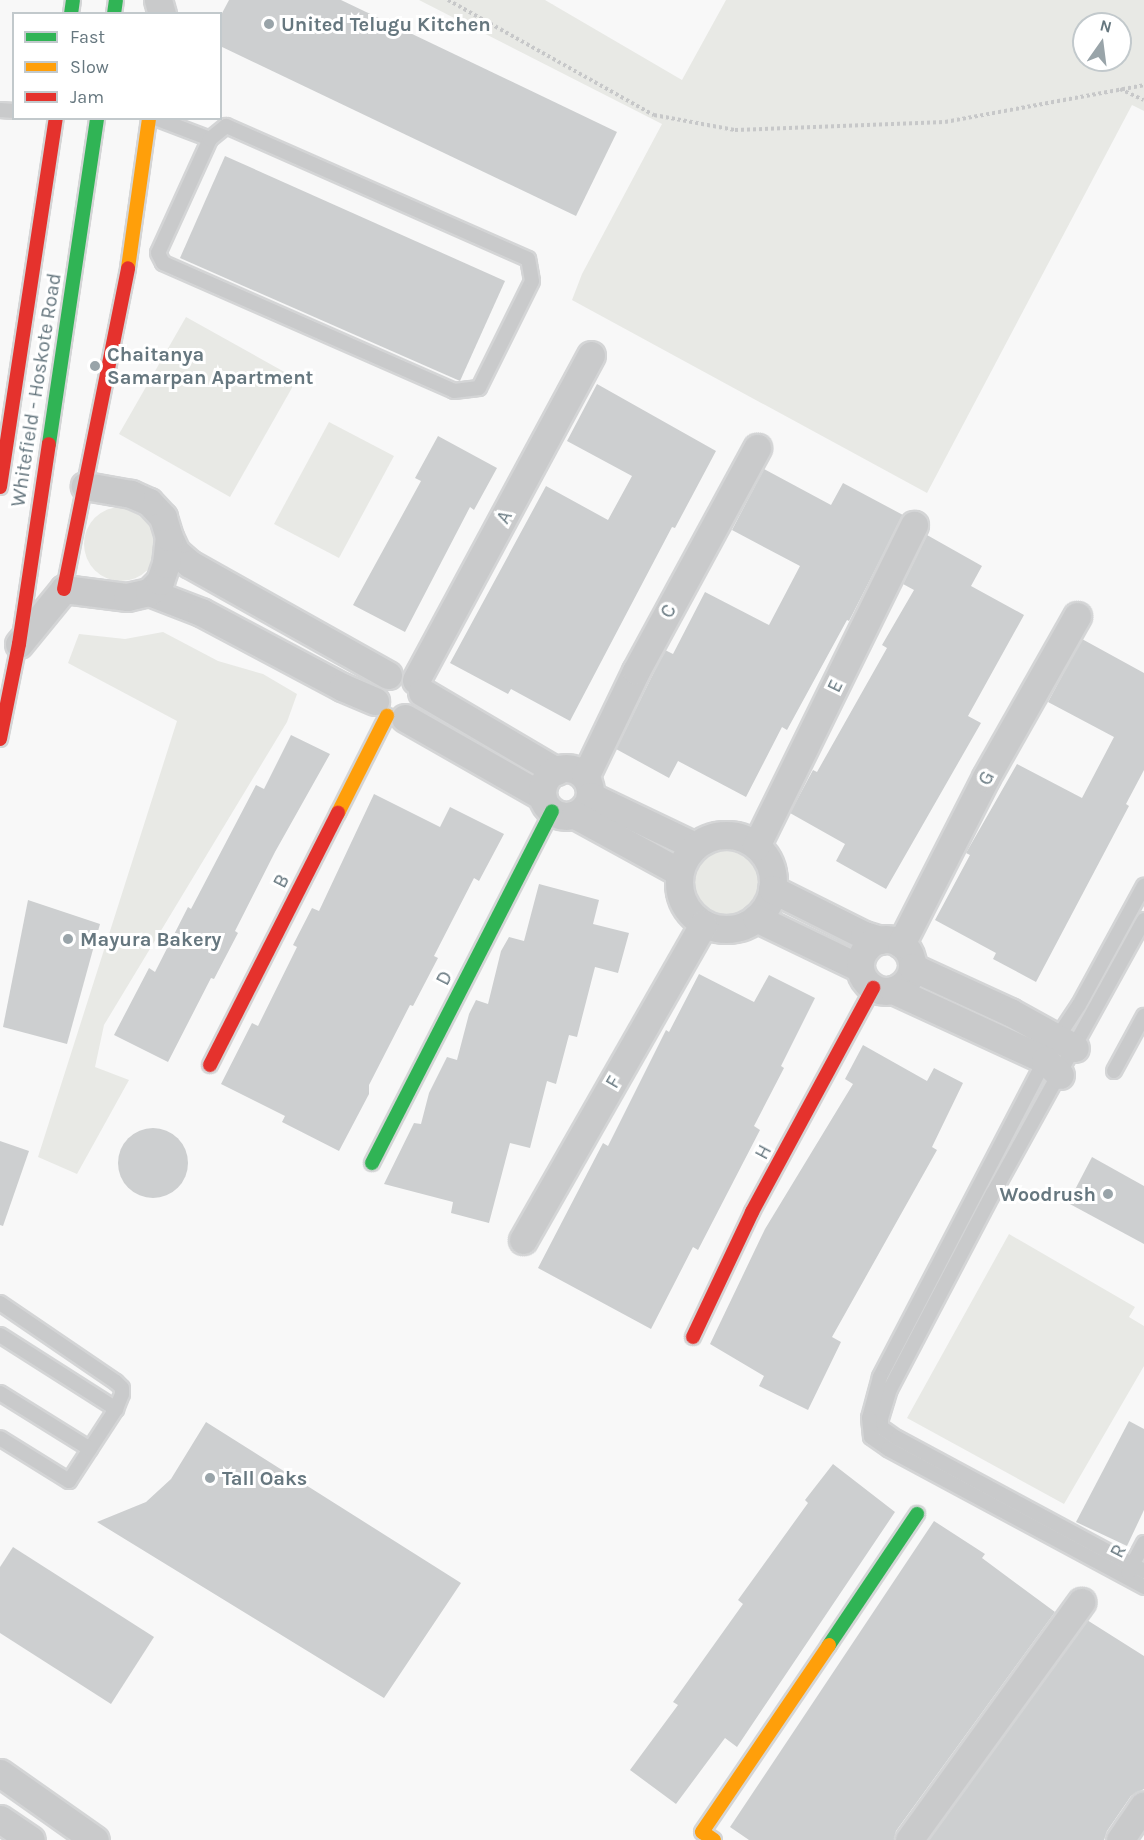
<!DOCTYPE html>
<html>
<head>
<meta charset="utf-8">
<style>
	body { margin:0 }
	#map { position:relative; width:1144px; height:1840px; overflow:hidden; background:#f8f8f8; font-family:Karla,sans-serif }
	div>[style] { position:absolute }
	.green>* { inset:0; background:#e8e9e5 }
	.round { border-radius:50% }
	.building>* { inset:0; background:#cdcfd0 }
	.path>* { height:4px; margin-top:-2px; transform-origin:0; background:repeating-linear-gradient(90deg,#c7c8c9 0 3px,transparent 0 6px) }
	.roads { filter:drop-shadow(2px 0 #d4d5d6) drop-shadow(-2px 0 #d4d5d6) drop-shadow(0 2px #d4d5d6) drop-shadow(0 -2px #d4d5d6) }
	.lane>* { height:14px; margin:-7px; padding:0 7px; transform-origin:7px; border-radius:7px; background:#c9cacb }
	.street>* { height:27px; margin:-13.5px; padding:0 13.5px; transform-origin:13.5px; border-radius:13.5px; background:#c9cacb }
	.street>.ring { margin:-13.5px; padding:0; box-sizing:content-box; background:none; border:27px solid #c9cacb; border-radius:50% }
	.fast>* { height:14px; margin:-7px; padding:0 7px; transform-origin:7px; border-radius:7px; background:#30b455 }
	.slow>* { height:14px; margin:-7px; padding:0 7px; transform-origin:7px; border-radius:7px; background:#ff9f0a }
	.jam>* { height:14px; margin:-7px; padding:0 7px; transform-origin:7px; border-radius:7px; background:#e5322d }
	.dots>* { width:16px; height:16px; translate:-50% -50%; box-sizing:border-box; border:3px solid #fff; border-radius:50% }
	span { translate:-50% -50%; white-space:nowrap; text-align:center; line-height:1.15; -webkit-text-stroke:6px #fff; paint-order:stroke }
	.poi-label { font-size:20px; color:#66777f; font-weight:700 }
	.left { translate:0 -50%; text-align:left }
	.right { translate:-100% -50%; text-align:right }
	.street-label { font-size:20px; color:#66777f }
	.legend { position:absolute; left:12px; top:12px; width:210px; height:108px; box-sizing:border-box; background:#fff; border:2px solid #c2c9cc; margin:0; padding:8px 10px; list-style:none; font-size:18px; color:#66777f }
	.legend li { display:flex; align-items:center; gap:12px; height:30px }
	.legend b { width:30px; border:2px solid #c2c9cc }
	.north { position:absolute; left:1072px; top:12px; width:60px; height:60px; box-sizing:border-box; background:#fff; border:2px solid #c2c9cc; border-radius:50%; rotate:14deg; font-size:16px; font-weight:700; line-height:24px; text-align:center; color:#66777f }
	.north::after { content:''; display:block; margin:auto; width:21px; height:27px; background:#99a4a9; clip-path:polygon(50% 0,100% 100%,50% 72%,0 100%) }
</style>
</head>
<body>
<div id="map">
	<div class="green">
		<div style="clip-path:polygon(evenodd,419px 0,545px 0,682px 80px,726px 0,1144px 0,1144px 111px,1132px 105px,927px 493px,572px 300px,582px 274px,662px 124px,419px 0,1084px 24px,1120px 24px,1120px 60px,1084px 60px,1084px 24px)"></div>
		<div style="clip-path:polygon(186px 317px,297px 379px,230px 497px,119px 434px)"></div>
		<div style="clip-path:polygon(329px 422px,394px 456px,339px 558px,274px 524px)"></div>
		<div class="round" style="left:84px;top:507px;width:74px;height:74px"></div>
		<div style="clip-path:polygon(163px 632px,218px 661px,263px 674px,297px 694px,287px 722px,104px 1025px,95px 1067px,129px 1080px,77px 1174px,38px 1157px,177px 721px,68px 663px,79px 634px,125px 639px)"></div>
		<div class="round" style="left:693px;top:851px;width:66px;height:66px"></div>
		<div style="clip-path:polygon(1009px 1234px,1135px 1307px,1129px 1317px,1144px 1326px,1144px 1366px,1064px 1504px,907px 1418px)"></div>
	</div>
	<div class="building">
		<div style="clip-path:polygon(229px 0,341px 0,617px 132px,576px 216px,220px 46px,220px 17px)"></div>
		<div style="clip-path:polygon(225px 156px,505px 281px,460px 381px,180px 258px)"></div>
		<div style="clip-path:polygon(597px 384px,716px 451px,675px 528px,672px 527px,570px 721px,511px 689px,508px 694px,450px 663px,546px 486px,608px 520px,632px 476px,567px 441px)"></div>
		<div style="clip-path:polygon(438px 436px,497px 468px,474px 510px,470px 507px,405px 632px,353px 605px,421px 481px,415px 478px)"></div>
		<div style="clip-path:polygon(764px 469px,831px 505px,843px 483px,903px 515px,849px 621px,847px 620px,787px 730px,782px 727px,746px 797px,678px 761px,669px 778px,616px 749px,665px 650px,673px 654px,705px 592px,769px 625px,800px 566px,732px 530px)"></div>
		<div style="clip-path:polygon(927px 535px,982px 566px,971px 586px,1024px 615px,968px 716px,981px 723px,886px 889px,836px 861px,845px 844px,790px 813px,813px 770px,817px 772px,887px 648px,882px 645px,914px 590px,903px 584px)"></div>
		<div style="clip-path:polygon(1082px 639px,1144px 673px,1144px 770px,1126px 804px,1129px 806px,1036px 982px,993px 959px,996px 953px,935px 920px,970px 855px,966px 853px,1017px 764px,1082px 798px,1114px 737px,1048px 702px)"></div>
		<div style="clip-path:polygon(291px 735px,330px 754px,275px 852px,235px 931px,238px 933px,214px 979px,211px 978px,168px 1062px,114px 1035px,149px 968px,155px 972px,188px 907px,191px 909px,256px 785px,264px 789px)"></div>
		<div style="clip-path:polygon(374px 794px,440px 827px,450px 807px,504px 834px,479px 881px,474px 878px,434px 956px,438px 958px,413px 1006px,410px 1005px,369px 1085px,369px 1094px,339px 1151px,282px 1122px,285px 1116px,221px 1084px,252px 1023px,258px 1026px,297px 947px,293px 945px,312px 908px,319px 911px)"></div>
		<div style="clip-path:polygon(539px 884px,599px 900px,593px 924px,629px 933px,618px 973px,595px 967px,577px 1037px,569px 1035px,556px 1084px,547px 1081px,530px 1148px,510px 1143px,489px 1223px,451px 1213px,453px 1202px,384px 1184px,414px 1123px,421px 1124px,429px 1093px,447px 1057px,457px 1060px,469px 1014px,476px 1000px,488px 1004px,501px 951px,509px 937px,524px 941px)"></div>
		<div style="clip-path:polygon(28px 900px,100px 924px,67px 1044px,3px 1027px)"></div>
		<div style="clip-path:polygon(699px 974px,754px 1002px,769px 975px,815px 998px,781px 1066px,784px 1068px,754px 1126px,760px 1130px,698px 1250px,693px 1247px,651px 1329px,538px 1268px,603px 1143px,608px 1146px,666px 1030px,669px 1032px)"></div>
		<div style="clip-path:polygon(863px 1045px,927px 1081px,934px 1068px,963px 1083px,932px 1147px,937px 1150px,832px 1337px,841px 1342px,808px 1410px,759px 1386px,764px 1376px,710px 1344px,765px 1229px,853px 1084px,845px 1079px)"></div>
		<div class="round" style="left:118px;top:1128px;width:70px;height:70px"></div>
		<div style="clip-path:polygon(0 1141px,29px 1151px,3px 1226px,0 1225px)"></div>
		<div style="clip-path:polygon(1092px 1157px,1144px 1186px,1144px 1244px,1068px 1203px)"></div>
		<div style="clip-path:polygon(1129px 1421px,1144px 1429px,1144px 1510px,1127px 1546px,1076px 1522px)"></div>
		<div style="clip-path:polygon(206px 1422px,461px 1583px,384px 1698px,97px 1522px,146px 1502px,171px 1479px)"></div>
		<div style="clip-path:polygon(833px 1464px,895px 1512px,737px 1747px,725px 1738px,676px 1804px,630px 1770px,678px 1705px,673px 1702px,743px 1604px,738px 1600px,808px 1503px,805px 1500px)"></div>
		<div style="clip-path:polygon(934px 1521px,985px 1554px,982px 1558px,1055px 1612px,896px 1831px,894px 1840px,749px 1840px,730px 1827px)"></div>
		<div style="clip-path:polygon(13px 1547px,154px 1637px,111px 1704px,0 1633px,0 1567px)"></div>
		<div style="clip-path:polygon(1087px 1620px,1144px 1656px,1144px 1789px,1131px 1796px,1107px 1831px,1104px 1840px,928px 1840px)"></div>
	</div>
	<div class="path">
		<div style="left:448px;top:0;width:236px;rotate:29.2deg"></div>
		<div style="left:654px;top:115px;width:82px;rotate:10.5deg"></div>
		<div style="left:735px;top:130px;width:210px;rotate:-2.2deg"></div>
		<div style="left:945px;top:122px;width:202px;rotate:-10.5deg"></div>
		<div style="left:1120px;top:89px;width:26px;rotate:25deg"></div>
	</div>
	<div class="roads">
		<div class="lane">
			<div style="left:0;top:110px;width:14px;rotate:4deg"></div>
			<div style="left:155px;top:118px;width:59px;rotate:20.9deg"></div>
			<div style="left:210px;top:139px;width:125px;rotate:114.5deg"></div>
			<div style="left:158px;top:253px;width:11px;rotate:63deg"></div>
			<div style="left:163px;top:263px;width:318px;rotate:23.7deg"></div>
			<div style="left:454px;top:391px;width:25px;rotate:-7deg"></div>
			<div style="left:479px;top:388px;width:119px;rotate:-63.6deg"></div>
			<div style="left:532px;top:281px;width:22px;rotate:-100deg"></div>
			<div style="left:528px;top:259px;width:330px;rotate:-156.2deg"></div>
			<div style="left:226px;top:126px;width:21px;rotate:141deg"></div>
			<div style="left:1144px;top:920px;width:312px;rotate:118.9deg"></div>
			<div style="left:993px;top:1193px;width:221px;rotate:117.7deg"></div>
			<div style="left:890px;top:1389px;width:31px;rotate:107deg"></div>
			<div style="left:881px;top:1419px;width:8px;rotate:90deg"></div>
			<div style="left:881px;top:1427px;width:19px;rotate:35deg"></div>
			<div style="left:897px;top:1438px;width:281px;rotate:28.3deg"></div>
			<div style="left:1055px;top:1041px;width:43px;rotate:-56.3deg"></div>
			<div style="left:1079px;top:1005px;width:136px;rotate:-61.4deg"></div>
			<div style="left:1046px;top:1058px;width:360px;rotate:117.5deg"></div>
			<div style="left:880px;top:1377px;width:42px;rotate:105deg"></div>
			<div style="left:869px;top:1418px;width:19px;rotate:84deg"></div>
			<div style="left:871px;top:1437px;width:21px;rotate:35deg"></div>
			<div style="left:888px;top:1449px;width:291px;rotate:28.3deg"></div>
			<div style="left:1114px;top:1071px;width:63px;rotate:-61.4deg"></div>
			<div style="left:0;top:1303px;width:140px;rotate:34.3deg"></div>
			<div style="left:116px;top:1382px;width:8px;rotate:45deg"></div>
			<div style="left:122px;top:1388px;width:6px;rotate:90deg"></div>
			<div style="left:122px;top:1394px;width:16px;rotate:112deg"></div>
			<div style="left:116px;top:1409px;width:86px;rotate:123.1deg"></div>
			<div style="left:69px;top:1481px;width:81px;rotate:-148.1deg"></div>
			<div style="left:0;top:1335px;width:138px;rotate:32.5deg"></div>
			<div style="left:0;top:1393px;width:106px;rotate:31.9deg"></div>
			<div style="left:1128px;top:1573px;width:34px;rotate:-62deg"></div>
		</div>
		<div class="street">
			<div style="left:158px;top:0;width:15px;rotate:74deg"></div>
			<div style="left:169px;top:537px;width:17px;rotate:65deg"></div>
			<div style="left:176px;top:552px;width:18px;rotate:41deg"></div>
			<div style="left:190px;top:564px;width:227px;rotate:29.3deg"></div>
			<div style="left:149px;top:592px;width:56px;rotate:21deg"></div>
			<div style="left:201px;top:612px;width:160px;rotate:28deg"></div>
			<div style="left:342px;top:687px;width:36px;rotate:23deg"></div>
			<div style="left:19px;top:644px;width:71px;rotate:-50.7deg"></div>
			<div style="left:64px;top:589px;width:64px;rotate:7.2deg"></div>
			<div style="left:127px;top:597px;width:23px;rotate:-13deg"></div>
			<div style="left:149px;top:592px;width:16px;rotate:-45deg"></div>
			<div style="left:160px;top:581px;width:18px;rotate:-71deg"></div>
			<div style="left:166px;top:564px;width:27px;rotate:-84deg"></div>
			<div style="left:169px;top:537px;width:21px;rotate:-107deg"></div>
			<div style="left:163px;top:517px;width:21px;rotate:-133deg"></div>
			<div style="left:149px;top:502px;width:20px;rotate:-156deg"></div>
			<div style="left:131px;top:494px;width:47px;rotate:-170.1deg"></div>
			<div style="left:416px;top:680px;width:369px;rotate:-61.7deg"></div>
			<div style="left:422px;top:692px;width:156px;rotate:30.5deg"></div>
			<div style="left:405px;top:718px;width:158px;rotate:29.7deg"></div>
			<div class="ring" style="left:542px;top:768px;width:21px;height:21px"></div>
			<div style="left:585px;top:777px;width:118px;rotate:-64.3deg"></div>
			<div style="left:636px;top:671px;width:254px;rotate:-61.5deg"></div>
			<div style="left:590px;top:796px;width:116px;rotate:25.5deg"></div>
			<div style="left:575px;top:815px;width:119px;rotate:28.7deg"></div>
			<div class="ring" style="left:679px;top:835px;width:67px;height:67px"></div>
			<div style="left:756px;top:846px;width:358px;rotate:-63.8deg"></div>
			<div style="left:772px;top:889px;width:103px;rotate:26.6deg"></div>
			<div style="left:864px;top:935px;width:17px;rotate:17deg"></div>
			<div style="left:756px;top:918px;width:115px;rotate:25.7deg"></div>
			<div class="ring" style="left:860px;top:939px;width:25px;height:25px"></div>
			<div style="left:901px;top:944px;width:187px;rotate:-63deg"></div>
			<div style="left:986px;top:777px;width:185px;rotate:-60.5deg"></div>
			<div style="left:912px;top:967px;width:108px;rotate:24.7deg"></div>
			<div style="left:1010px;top:1012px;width:74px;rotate:29deg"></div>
			<div style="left:893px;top:990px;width:167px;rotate:24.7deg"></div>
			<div style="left:1045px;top:1060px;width:21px;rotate:45deg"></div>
			<div style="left:523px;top:1240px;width:364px;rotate:-60.3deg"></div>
			<div style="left:0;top:1773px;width:116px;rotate:35.2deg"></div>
			<div style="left:0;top:1819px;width:37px;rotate:34deg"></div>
			<div style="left:909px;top:1840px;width:294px;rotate:-54.1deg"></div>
			<div style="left:1120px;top:1840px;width:42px;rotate:-55.6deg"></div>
		</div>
		<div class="fast">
			<div style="left:71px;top:14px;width:14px;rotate:-82deg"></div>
			<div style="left:114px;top:14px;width:14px;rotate:-82deg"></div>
			<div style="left:49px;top:444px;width:330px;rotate:-81.6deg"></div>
			<div style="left:372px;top:1163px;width:395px;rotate:-62.9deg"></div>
			<div style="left:829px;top:1645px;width:158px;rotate:-56.1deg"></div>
		</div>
		<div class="slow">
			<div style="left:128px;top:268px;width:151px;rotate:-82deg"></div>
			<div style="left:338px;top:813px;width:109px;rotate:-63.2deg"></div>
			<div style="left:714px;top:1840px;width:14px;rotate:-146deg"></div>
			<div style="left:702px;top:1832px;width:226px;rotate:-55.8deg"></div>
		</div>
		<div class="jam">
			<div style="left:0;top:487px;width:373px;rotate:-81.4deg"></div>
			<div style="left:64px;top:589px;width:327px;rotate:-78.7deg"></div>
			<div style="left:0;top:739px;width:97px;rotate:-78.7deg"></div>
			<div style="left:19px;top:644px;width:202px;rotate:-81.5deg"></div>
			<div style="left:210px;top:1065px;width:283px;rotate:-63.1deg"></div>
			<div style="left:693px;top:1337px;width:138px;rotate:-64.7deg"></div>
			<div style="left:752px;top:1212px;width:255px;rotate:-61.6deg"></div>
		</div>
	</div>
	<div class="dots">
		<div style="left:269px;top:24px;background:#99a4a9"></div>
		<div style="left:95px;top:366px;background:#99a4a9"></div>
		<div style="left:68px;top:939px;background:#99a4a9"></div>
		<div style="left:1108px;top:1194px;background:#99a4a9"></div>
		<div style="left:210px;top:1478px;background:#99a4a9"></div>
	</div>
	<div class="poi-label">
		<span class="left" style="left:281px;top:24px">United Telugu Kitchen</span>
		<span class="left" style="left:107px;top:366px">Chaitanya<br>Samarpan Apartment</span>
		<span class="left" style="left:80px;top:939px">Mayura Bakery</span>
		<span class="right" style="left:1096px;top:1194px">Woodrush</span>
		<span class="left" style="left:222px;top:1478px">Tall Oaks</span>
	</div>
	<div class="street-label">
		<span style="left:36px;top:390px;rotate:-81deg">Whitefield - Hoskote Road</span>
		<span style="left:504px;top:517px;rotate:-62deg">A</span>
		<span style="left:668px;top:611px;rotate:-62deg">C</span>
		<span style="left:835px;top:686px;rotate:-64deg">E</span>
		<span style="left:986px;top:778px;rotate:-62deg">G</span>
		<span style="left:281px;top:881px;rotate:-63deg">B</span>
		<span style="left:444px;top:978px;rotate:-63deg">D</span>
		<span style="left:613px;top:1082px;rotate:-60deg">F</span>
		<span style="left:763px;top:1152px;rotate:-62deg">H</span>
		<span style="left:1118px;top:1551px;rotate:-63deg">R</span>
	</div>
	<ul class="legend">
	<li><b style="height:8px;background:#30b455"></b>Fast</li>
	<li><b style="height:8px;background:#ff9f0a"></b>Slow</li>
	<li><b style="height:8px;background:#e5322d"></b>Jam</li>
	</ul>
	<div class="north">N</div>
</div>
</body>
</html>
